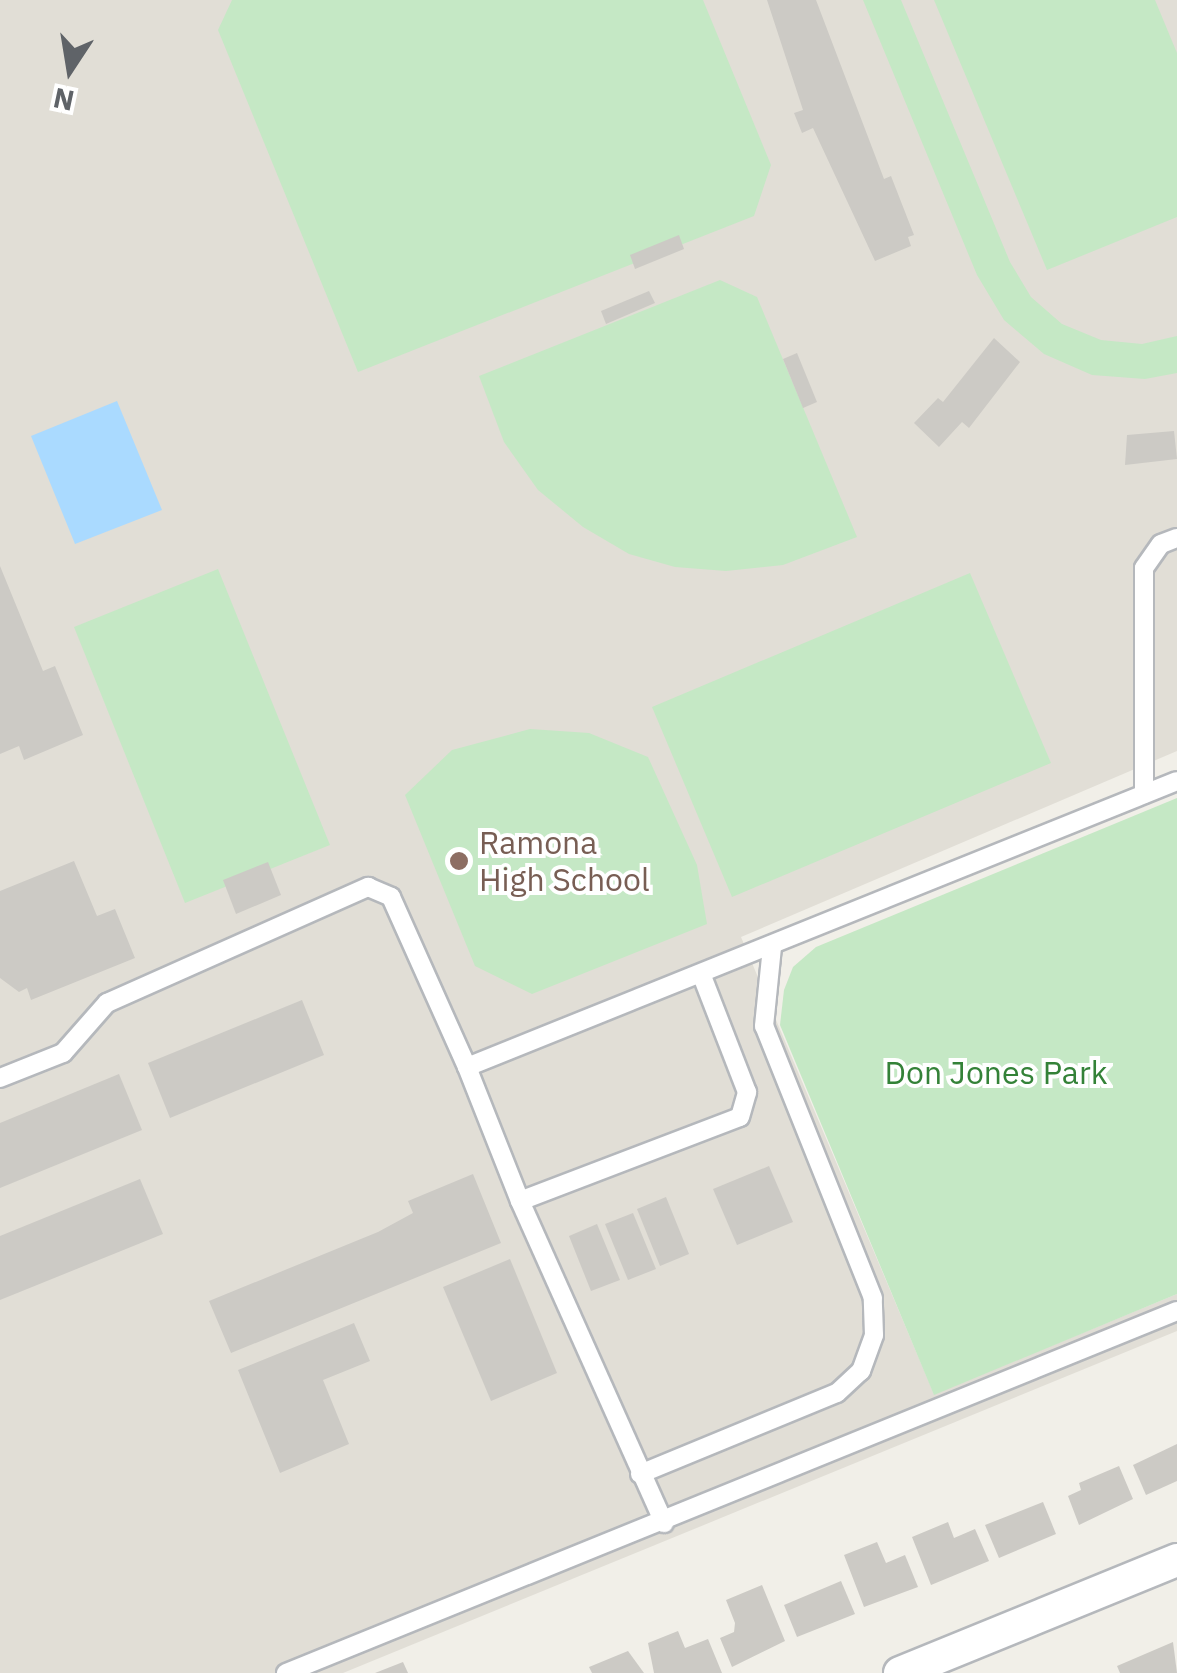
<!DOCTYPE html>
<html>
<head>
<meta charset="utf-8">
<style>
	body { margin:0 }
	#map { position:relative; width:1177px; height:1673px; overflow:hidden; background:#f1efe8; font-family:"IBM Plex Sans",sans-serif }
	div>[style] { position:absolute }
	.education>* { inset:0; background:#e1ded6 }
	.green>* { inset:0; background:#c5e8c5 }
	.water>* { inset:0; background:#aadaff }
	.building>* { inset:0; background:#cccac5 }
	.roads { filter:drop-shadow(2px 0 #b5b8bc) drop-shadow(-2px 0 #b5b8bc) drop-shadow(0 2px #b5b8bc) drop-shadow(0 -2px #b5b8bc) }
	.service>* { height:18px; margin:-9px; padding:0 9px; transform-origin:9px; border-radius:9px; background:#fff }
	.minor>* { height:32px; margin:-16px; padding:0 16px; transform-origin:16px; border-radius:16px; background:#fff }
	.dots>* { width:28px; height:28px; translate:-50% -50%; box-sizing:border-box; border:5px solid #fff; border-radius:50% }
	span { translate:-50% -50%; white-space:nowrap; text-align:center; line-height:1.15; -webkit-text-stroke:8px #fff; paint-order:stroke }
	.education-label { font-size:32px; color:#785e54 }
	.left { translate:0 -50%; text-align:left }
	.park-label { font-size:32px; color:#348238 }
	.north { position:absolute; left:20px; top:20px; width:100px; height:100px; -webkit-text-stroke:8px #fff; paint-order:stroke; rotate:192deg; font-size:28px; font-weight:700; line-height:40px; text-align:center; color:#5f6368 }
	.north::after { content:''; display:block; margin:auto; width:35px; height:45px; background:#5f6368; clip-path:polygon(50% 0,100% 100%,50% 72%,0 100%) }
</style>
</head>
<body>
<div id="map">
	<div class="education">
		<div style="clip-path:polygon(0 0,1177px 0,1177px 751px,741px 937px,934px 1394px,1177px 1294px,1177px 1331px,343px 1673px,0 1673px)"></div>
	</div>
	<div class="green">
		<div style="clip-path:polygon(232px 0,703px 0,771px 165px,754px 216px,358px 372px,218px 30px)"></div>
		<div style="clip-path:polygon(863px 0,901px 0,1010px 262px,1031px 297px,1062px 324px,1101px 340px,1142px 344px,1177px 336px,1177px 373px,1145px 379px,1092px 375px,1044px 354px,1004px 320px,977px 275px)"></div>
		<div style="clip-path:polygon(934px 0,1155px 0,1177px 53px,1177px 217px,1047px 270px)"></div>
		<div style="clip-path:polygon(720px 280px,757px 297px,857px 537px,783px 565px,726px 571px,675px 567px,629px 554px,583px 527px,538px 490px,504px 442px,479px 376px)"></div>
		<div style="clip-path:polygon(218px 569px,330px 845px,185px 903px,74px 627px)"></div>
		<div style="clip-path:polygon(970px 573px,1051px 763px,732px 897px,652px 707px)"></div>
		<div style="clip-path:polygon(530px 729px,589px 733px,648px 757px,697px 865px,707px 924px,532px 994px,475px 966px,405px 795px,452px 750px)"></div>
		<div style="clip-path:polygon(1177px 798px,1177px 1294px,934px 1395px,780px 1025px,784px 990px,793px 967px,816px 947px)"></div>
	</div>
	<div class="water">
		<div style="clip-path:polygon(117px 401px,162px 510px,75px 544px,31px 436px)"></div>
	</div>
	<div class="building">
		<div style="clip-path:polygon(767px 0,816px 0,884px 179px,891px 176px,914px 235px,908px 237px,911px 246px,875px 261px,813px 128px,802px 133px,794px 113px,803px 110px)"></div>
		<div style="clip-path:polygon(679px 235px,684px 249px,635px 269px,630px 255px)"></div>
		<div style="clip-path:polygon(649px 291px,655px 303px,606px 324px,601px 311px)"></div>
		<div style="clip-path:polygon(994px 338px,1020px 362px,969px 428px,962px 422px,939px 447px,914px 423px,938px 398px,943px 402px)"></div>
		<div style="clip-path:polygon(797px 353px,817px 402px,803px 408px,783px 359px)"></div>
		<div style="clip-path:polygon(1174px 431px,1177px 459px,1125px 465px,1127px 435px)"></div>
		<div style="clip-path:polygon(0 566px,43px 671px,55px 666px,83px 735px,24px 760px,19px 746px,0 754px)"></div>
		<div style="clip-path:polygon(74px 861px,97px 916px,115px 909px,135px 958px,31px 1000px,27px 988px,19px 992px,0 978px,0 891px)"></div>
		<div style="clip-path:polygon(268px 862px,281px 895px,236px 914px,223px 880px)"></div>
		<div style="clip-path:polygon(302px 1000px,324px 1055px,170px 1118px,148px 1063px)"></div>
		<div style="clip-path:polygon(119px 1074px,142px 1130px,0 1188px,0 1123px)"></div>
		<div style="clip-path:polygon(769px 1166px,793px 1222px,737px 1245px,713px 1189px)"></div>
		<div style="clip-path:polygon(473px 1174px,501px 1243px,231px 1353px,209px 1301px,378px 1232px,413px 1213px,408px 1201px)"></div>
		<div style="clip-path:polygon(140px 1179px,163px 1234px,0 1300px,0 1236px)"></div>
		<div style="clip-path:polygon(666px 1197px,689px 1254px,660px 1266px,637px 1209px)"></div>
		<div style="clip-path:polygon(633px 1213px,656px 1269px,628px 1280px,605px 1224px)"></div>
		<div style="clip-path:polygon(597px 1224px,620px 1280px,591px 1291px,569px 1236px)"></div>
		<div style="clip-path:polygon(510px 1259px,557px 1373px,491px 1401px,443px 1287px)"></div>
		<div style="clip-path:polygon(354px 1323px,370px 1361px,323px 1380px,349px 1444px,280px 1473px,238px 1370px)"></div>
		<div style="clip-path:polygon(1177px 1444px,1177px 1481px,1146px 1495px,1133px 1465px)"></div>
		<div style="clip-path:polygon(1119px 1466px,1133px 1499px,1079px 1525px,1068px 1496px,1081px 1490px,1079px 1483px)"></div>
		<div style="clip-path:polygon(1043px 1502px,1056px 1534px,999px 1558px,985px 1525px)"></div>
		<div style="clip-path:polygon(948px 1522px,954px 1538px,975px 1529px,989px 1561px,931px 1585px,912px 1537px)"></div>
		<div style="clip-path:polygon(877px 1542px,886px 1563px,905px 1555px,918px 1587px,864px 1607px,844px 1555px)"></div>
		<div style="clip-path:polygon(841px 1581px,855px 1614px,797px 1637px,784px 1605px)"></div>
		<div style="clip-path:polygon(762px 1585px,785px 1641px,732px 1667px,720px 1638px,734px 1632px,735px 1623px,726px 1600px)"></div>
		<div style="clip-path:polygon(678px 1631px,685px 1648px,708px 1639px,722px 1673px,654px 1673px,648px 1643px)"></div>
		<div style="clip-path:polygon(1173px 1642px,1177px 1673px,1120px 1673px,1117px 1666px)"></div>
		<div style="clip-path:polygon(628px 1651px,644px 1673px,592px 1673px,589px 1667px)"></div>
		<div style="clip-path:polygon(403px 1662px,408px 1673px,375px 1673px)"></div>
	</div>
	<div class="roads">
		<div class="service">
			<div style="left:1144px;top:794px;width:226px;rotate:-90deg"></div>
			<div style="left:1144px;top:568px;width:29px;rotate:-55deg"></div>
			<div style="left:1161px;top:544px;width:17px;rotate:-21deg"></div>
			<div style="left:467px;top:1067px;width:144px;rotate:68.4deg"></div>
			<div style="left:520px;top:1201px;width:235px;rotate:-20.9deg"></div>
			<div style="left:740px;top:1117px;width:26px;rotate:-74deg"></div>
			<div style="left:747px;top:1092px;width:124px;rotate:-111.2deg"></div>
			<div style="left:0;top:1078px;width:68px;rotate:-21.6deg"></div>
			<div style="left:63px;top:1053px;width:67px;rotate:-48.7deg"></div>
			<div style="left:107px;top:1003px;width:286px;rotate:-24deg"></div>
			<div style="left:368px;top:887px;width:25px;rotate:23deg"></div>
			<div style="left:391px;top:897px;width:186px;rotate:65.9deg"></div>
			<div style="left:467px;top:1067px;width:765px;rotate:-21.94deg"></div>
			<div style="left:520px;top:1201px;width:353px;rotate:65.9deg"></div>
			<div style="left:640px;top:1474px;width:213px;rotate:-22.4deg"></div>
			<div style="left:837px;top:1393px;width:33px;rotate:-43deg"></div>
			<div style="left:861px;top:1371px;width:38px;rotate:-70deg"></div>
			<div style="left:874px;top:1335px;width:37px;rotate:-92deg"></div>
			<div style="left:873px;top:1298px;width:293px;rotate:-111.8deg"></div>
			<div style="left:764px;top:1026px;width:79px;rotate:-84.2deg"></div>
			<div style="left:286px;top:1673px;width:962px;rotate:-22.11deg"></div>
		</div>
		<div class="minor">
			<div style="left:900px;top:1673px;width:299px;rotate:-22.2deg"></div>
		</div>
	</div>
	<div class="dots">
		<div style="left:459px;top:861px;background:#8d6e63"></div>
	</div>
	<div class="education-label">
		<span class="left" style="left:479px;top:861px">Ramona<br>High School</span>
	</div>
	<div class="park-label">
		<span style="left:996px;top:1072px">Don Jones Park</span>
	</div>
	<div class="north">N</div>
</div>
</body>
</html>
